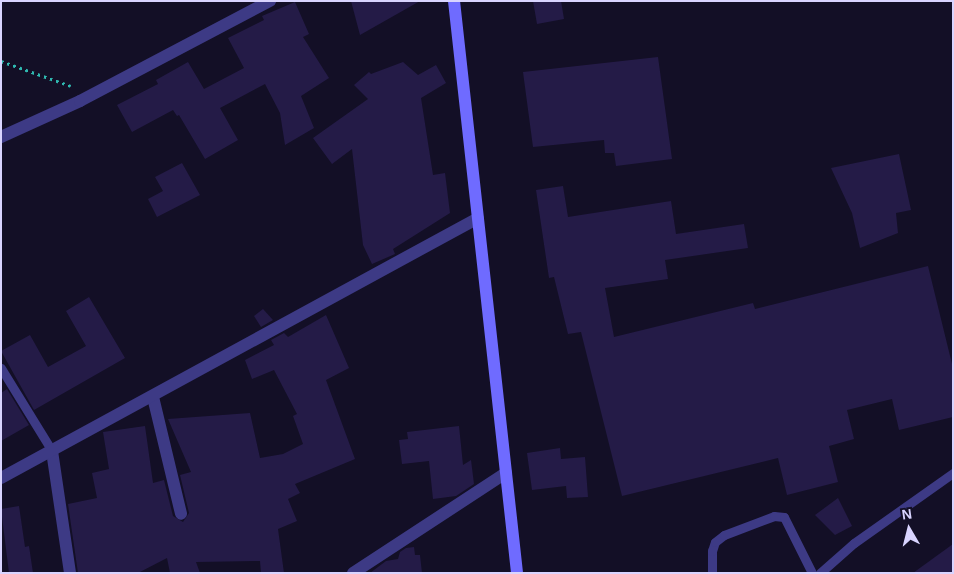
<!DOCTYPE html>
<html>
<head>
<meta charset="utf-8">
<style>
	body { margin:0 }
	#map { position:relative; width:954px; height:574px; overflow:hidden; background:#130f26; font-family:Arial,sans-serif }
	div>[style] { position:absolute }
	.building>* { inset:0; background:#241b47 }
	.path>* { height:3px; margin-top:-1.5px; transform-origin:0; background:repeating-linear-gradient(90deg,#2fb8b0 0 2.5px,transparent 0 6.5px) }
	.lane>* { height:9px; margin:-4.5px; padding:0 4.5px; transform-origin:4.5px; border-radius:4.5px; background:#3d3a85 }
	.street>* { height:12px; margin:-6px; padding:0 6px; transform-origin:6px; border-radius:6px; background:#3d3a85 }
	.secondary>* { height:12px; margin:-6px; padding:0 6px; transform-origin:6px; border-radius:6px; background:#6f6bff }
	span { translate:-50% -50%; white-space:nowrap; text-align:center; line-height:1.15; -webkit-text-stroke:5px #130f26; paint-order:stroke }
	.frame { position:absolute; inset:0; border:2px solid #d9d4ff; pointer-events:none }
	.north { position:absolute; left:884px; top:504px; width:50px; height:50px; -webkit-text-stroke:4px #130f26; paint-order:stroke; rotate:352deg; font-size:14px; font-weight:700; line-height:20px; text-align:center; color:#d9d4ff }
	.north::after { content:''; display:block; margin:auto; width:18px; height:22px; background:#d9d4ff; clip-path:polygon(50% 0,100% 100%,50% 72%,0 100%) }
</style>
</head>
<body>
<div id="map">
	<div class="building">
		<div style="clip-path:polygon(351px 1px,420px 1px,360px 35px)"></div>
		<div style="clip-path:polygon(533px 1px,561px 1px,564px 19px,537px 24px)"></div>
		<div style="clip-path:polygon(295px 2px,309px 34px,303px 37px,329px 78px,301px 96px,314px 128px,285px 145px,280px 113px,265px 84px,220px 108px,238px 140px,205px 159px,179px 115px,177px 116px,173px 110px,132px 132px,117px 105px,158px 84px,156px 80px,188px 62px,204px 89px,244px 68px,228px 38px,264px 20px,262px 16px)"></div>
		<div style="clip-path:polygon(658px 57px,672px 159px,616px 166px,614px 153px,605px 153px,604px 140px,533px 147px,523px 72px)"></div>
		<div style="clip-path:polygon(403px 62px,418px 75px,436px 65px,446px 83px,421px 98px,433px 175px,445px 173px,450px 213px,393px 249px,395px 254px,372px 264px,363px 245px,352px 149px,332px 164px,313px 138px,368px 99px,354px 85px,369px 72px,371px 74px)"></div>
		<div style="clip-path:polygon(899px 154px,911px 210px,896px 213px,898px 233px,860px 248px,852px 213px,831px 168px)"></div>
		<div style="clip-path:polygon(182px 163px,200px 195px,157px 217px,148px 199px,163px 191px,155px 177px)"></div>
		<div style="clip-path:polygon(563px 186px,568px 217px,671px 201px,676px 234px,744px 224px,748px 248px,665px 260px,668px 279px,605px 288px,614px 337px,753px 303px,755px 309px,928px 266px,953px 368px,953px 417px,899px 430px,892px 399px,847px 410px,854px 439px,829px 446px,838px 482px,787px 495px,778px 458px,622px 496px,581px 332px,568px 334px,554px 277px,549px 278px,536px 190px)"></div>
		<div style="clip-path:polygon(89px 297px,125px 358px,34px 410px,1px 351px,30px 335px,48px 367px,86px 346px,66px 311px)"></div>
		<div style="clip-path:polygon(263px 309px,273px 320px,261px 327px,254px 316px)"></div>
		<div style="clip-path:polygon(326px 315px,349px 368px,326px 380px,355px 459px,295px 484px,300px 493px,288px 499px,297px 521px,278px 529px,284px 573px,261px 573px,260px 561px,196px 562px,200px 573px,170px 573px,167px 558px,138px 573px,78px 573px,68px 504px,97px 498px,92px 473px,109px 469px,103px 432px,145px 426px,153px 483px,164px 480px,173px 516px,183px 522px,189px 513px,180px 475px,191px 472px,168px 419px,250px 413px,260px 458px,283px 454px,303px 444px,293px 416px,297px 414px,274px 370px,252px 379px,245px 360px,274px 345px,271px 340px,284px 333px,288px 337px)"></div>
		<div style="clip-path:polygon(7px 389px,29px 425px,1px 441px,1px 393px)"></div>
		<div style="clip-path:polygon(459px 426px,463px 465px,471px 460px,474px 484px,456px 496px,433px 499px,429px 461px,402px 464px,399px 440px,408px 439px,407px 432px)"></div>
		<div style="clip-path:polygon(560px 448px,561px 459px,585px 457px,588px 497px,567px 498px,566px 486px,532px 490px,527px 453px)"></div>
		<div style="clip-path:polygon(838px 498px,852px 526px,835px 535px,815px 515px)"></div>
		<div style="clip-path:polygon(19px 506px,25px 547px,29px 546px,33px 573px,9px 573px,1px 509px)"></div>
		<div style="clip-path:polygon(953px 544px,953px 573px,913px 573px)"></div>
		<div style="clip-path:polygon(414px 547px,415px 555px,420px 555px,422px 573px,370px 573px,386px 561px,398px 559px,400px 552px,406px 548px)"></div>
	</div>
	<div class="path">
		<div style="left:1px;top:61px;width:74px;rotate:19.7deg"></div>
	</div>
	<div class="lane">
		<div style="left:1px;top:368px;width:97px;rotate:58.4deg"></div>
		<div style="left:712px;top:573px;width:22px;rotate:-90deg"></div>
		<div style="left:712px;top:551px;width:9px;rotate:-72deg"></div>
		<div style="left:715px;top:542px;width:11px;rotate:-38deg"></div>
		<div style="left:724px;top:535px;width:53px;rotate:-20.8deg"></div>
		<div style="left:774px;top:516px;width:10px;rotate:6deg"></div>
		<div style="left:784px;top:517px;width:63px;rotate:63.4deg"></div>
		<div style="left:820px;top:573px;width:45px;rotate:-41.4deg"></div>
		<div style="left:854px;top:543px;width:121px;rotate:-35.3deg"></div>
	</div>
	<div class="street">
		<div style="left:1px;top:137px;width:87px;rotate:-24.5deg"></div>
		<div style="left:80px;top:101px;width:215px;rotate:-27.8deg"></div>
		<div style="left:153px;top:397px;width:120px;rotate:76.5deg"></div>
		<div style="left:52px;top:451px;width:123px;rotate:81.6deg"></div>
		<div style="left:1px;top:478px;width:543px;rotate:-28.59deg"></div>
		<div style="left:353px;top:573px;width:183px;rotate:-33.2deg"></div>
	</div>
	<div class="secondary">
		<div style="left:454px;top:1px;width:575px;rotate:83.71deg"></div>
	</div>
	<div class="frame"></div>
	<div class="north">N</div>
</div>
</body>
</html>
